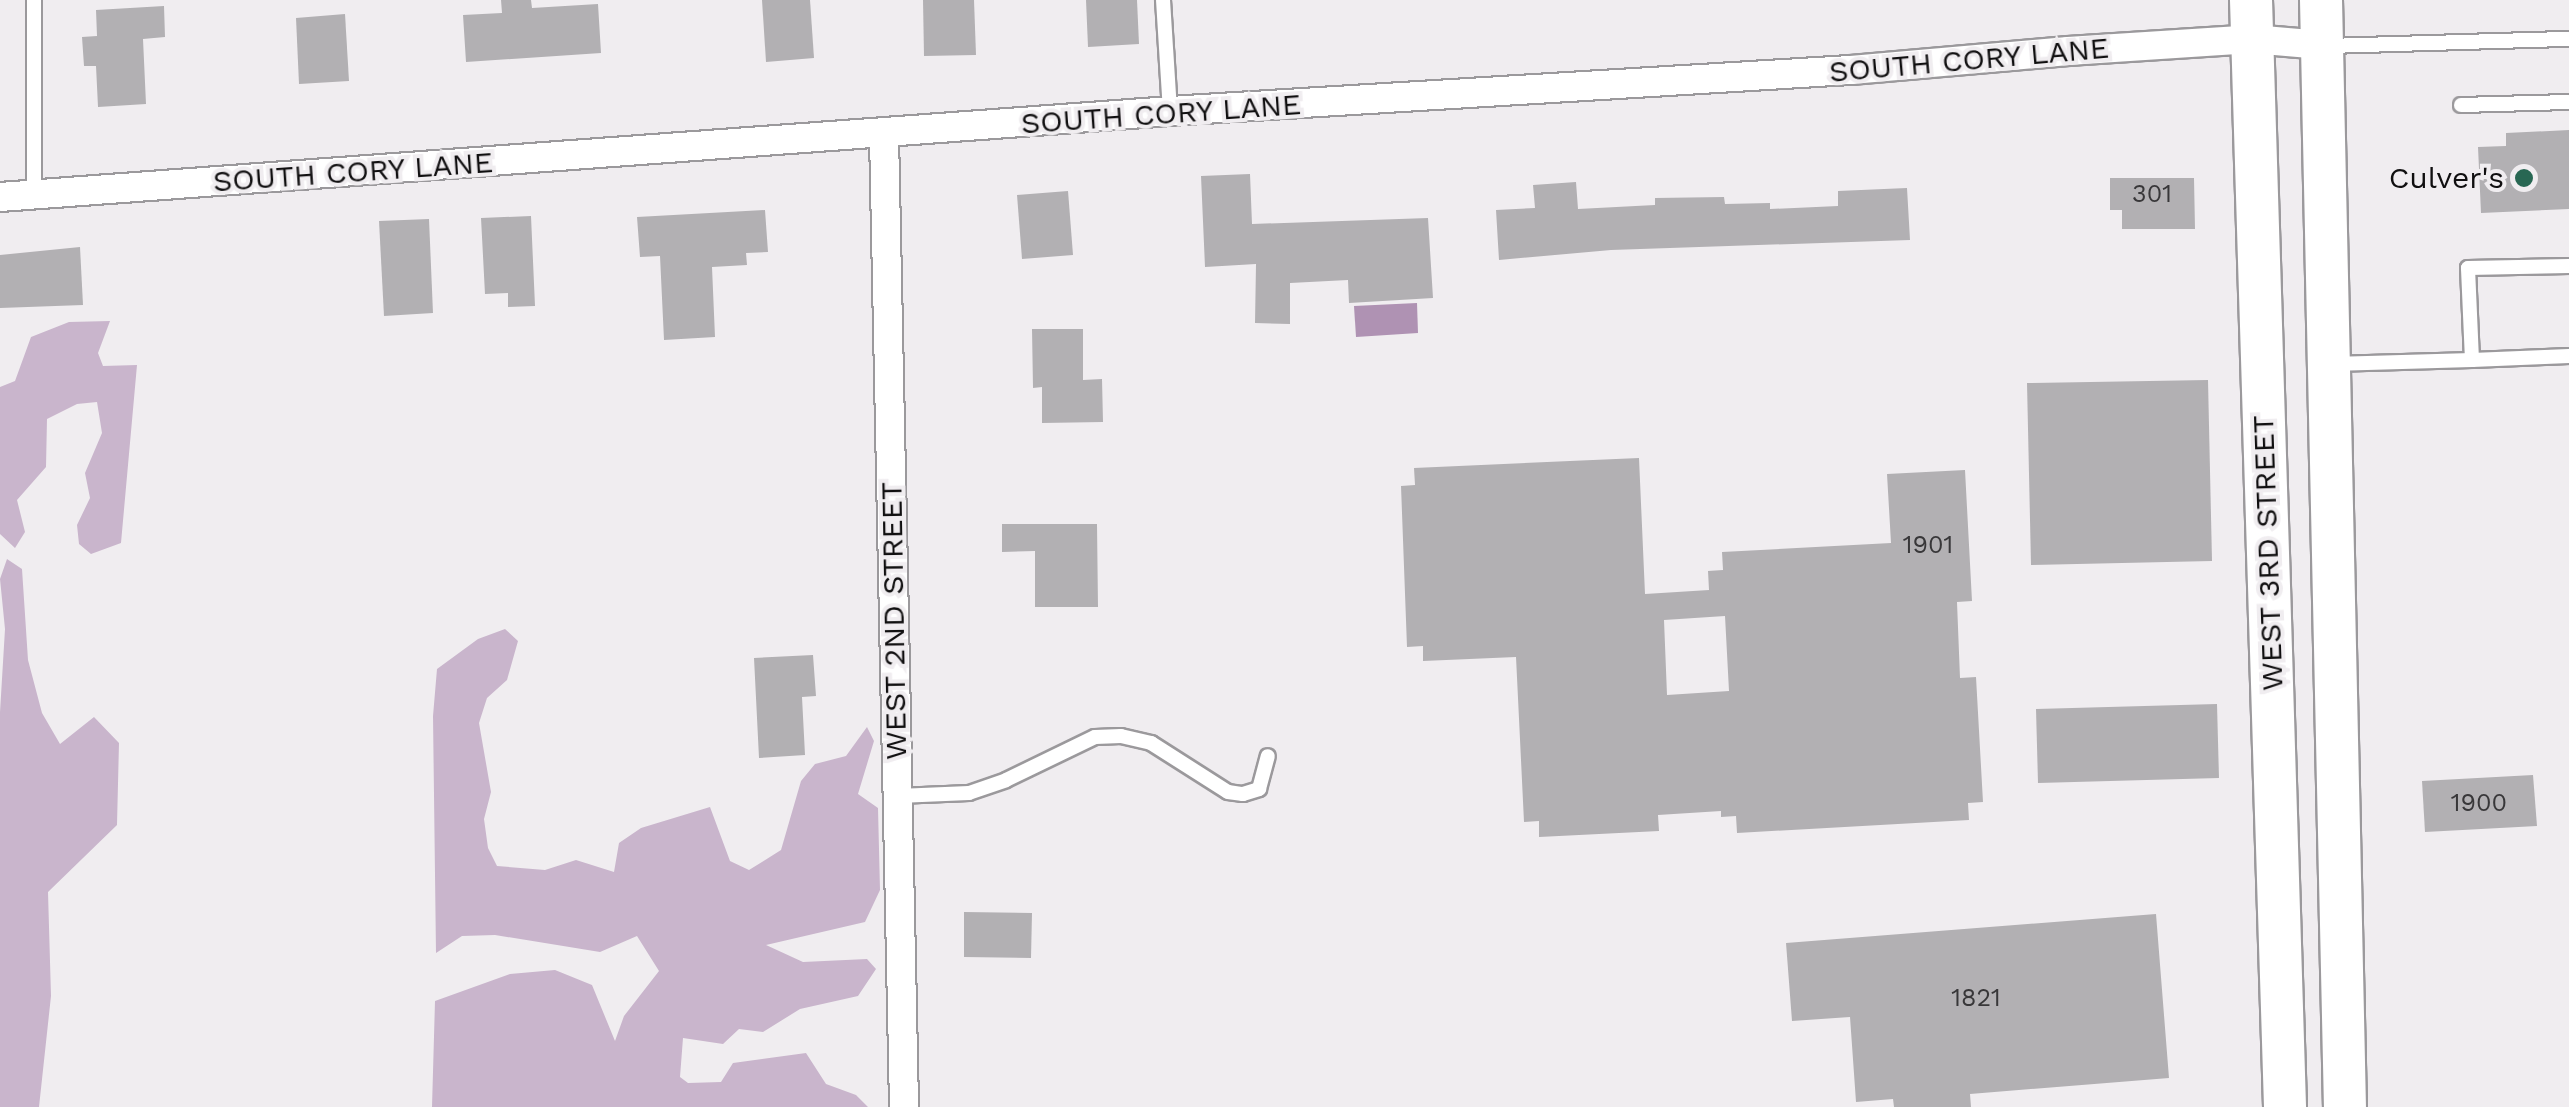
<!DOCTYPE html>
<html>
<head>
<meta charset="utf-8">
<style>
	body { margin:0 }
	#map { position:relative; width:2569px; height:1107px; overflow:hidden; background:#f0edf0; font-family:"Work Sans",sans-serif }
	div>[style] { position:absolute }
	.green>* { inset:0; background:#c9b5cc }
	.water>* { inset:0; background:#af92b3 }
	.building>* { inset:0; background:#b2b0b3 }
	.roads { filter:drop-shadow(2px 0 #9b999c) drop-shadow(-2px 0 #9b999c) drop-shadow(0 2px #9b999c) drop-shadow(0 -2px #9b999c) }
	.lane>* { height:14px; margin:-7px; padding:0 7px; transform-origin:7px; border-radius:7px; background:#fff }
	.street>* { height:28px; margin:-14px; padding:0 14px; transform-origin:14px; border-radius:14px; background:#fff }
	.primary>* { height:42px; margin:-21px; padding:0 21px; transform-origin:21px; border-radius:21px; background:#fff }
	.dots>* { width:28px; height:28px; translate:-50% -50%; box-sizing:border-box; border:5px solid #f0edf0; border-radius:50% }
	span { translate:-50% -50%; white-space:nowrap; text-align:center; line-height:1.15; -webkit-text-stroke:8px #f0edf0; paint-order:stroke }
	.number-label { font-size:25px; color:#383739 }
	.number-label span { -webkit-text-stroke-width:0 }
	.street-label { font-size:30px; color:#100f10 }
	.poi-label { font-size:30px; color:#100f10 }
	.right { translate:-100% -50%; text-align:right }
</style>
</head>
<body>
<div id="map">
	<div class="green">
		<div style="clip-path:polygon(110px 321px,98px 353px,103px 366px,137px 365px,121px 543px,91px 554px,79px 544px,77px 525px,90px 498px,85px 473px,102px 433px,97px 402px,77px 404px,47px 419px,46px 467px,17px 500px,25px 532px,15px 548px,0 534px,0 387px,15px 381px,31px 337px,69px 322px)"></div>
		<div style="clip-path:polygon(7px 559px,22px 569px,28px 660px,42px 713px,60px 744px,94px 717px,119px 743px,117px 825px,48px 892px,51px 996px,39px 1107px,0 1107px,0 712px,5px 629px,0 579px)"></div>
		<div style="clip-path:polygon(505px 629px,518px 641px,507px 680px,487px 698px,479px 723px,491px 792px,484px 819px,488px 848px,497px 866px,545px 870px,576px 860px,614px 872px,619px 843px,641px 828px,710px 807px,730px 861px,749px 870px,781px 850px,801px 781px,815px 764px,846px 756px,867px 727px,874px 741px,858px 794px,878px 808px,880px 890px,865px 922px,766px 945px,803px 962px,867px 959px,876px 969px,858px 996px,800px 1009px,763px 1032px,739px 1029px,723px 1044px,683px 1038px,680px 1077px,688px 1083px,721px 1082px,733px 1063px,806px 1053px,826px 1084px,856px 1095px,868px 1107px,432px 1107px,435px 1001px,510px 974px,555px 970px,592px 985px,615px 1041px,624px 1016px,659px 971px,637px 936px,600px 952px,495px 935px,462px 936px,436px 953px,433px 716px,437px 669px,478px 639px)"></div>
	</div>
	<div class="water">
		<div style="clip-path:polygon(1417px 303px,1418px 333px,1356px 337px,1354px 306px)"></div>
	</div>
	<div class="building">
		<div style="clip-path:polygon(501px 0,531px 0,532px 8px,598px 4px,601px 53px,466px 62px,463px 15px,502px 13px)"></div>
		<div style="clip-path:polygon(762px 0,810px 0,814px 58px,766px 62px)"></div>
		<div style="clip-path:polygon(923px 0,974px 0,976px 55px,924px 56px)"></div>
		<div style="clip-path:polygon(1086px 0,1137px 0,1139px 44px,1088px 47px)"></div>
		<div style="clip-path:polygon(164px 6px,165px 37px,143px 39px,146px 104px,98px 107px,96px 66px,84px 66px,82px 37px,97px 36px,96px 10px)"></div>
		<div style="clip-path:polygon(345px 14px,349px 81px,299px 84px,296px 18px)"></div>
		<div style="clip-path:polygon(2569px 130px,2569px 209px,2481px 213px,2478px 147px,2506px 146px,2506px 133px)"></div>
		<div style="clip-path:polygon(1250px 174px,1252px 224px,1428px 218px,1433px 298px,1349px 303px,1348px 280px,1290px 283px,1290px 324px,1255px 323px,1256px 264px,1205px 267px,1201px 176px)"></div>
		<div style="clip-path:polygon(2110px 178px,2194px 178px,2195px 229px,2122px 229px,2122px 210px,2110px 210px)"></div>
		<div style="clip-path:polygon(1576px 182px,1578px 209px,1655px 205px,1655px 198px,1724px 197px,1725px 204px,1770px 203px,1770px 209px,1838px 206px,1838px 191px,1907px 188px,1910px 240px,1611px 250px,1499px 260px,1496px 210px,1535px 208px,1533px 185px)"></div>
		<div style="clip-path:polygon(1068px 191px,1073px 255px,1022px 259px,1017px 195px)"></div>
		<div style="clip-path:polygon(765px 210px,768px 252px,746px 253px,747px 265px,712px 267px,715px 337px,664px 340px,660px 256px,640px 257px,637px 217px)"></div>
		<div style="clip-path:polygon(531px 216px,535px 306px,508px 307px,508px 293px,485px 294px,481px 218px)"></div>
		<div style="clip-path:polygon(429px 219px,433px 313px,384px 316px,379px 221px)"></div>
		<div style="clip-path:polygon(80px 247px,83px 305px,0 308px,0 255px)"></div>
		<div style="clip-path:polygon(1032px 329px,1083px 329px,1083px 380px,1102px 379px,1103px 422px,1042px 423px,1042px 387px,1033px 388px)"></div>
		<div style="clip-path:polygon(2208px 380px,2212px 561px,2031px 565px,2027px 383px)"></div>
		<div style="clip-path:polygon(evenodd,1639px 458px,1645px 594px,1709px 590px,1708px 571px,1723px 570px,1722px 552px,1891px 543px,1887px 474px,1965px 470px,1972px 601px,1957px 602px,1960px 678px,1976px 677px,1983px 802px,1968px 803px,1969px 820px,1737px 833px,1736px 816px,1721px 817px,1721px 811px,1658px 815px,1659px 831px,1539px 837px,1539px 821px,1524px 822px,1516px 657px,1423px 661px,1423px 646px,1407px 647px,1401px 486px,1415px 485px,1414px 468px,1639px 458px,1725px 616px,1729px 691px,1667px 695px,1664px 620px,1725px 616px)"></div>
		<div style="clip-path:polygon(1002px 524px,1097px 524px,1098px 607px,1035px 607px,1035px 551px,1002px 552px)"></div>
		<div style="clip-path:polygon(813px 655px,816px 696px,802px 697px,805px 755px,759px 758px,754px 658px)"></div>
		<div style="clip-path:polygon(2217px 704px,2219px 778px,2038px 783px,2036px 709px)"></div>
		<div style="clip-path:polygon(2533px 775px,2537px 826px,2425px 832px,2422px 781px)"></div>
		<div style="clip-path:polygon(964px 912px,1032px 913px,1031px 958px,964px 957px)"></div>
		<div style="clip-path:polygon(2156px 914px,2169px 1078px,1970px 1094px,1971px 1107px,1894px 1107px,1893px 1099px,1856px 1102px,1850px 1017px,1792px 1021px,1786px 943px)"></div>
	</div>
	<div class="roads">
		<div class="lane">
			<div style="left:34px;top:0;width:194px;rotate:90deg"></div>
			<div style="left:1163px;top:0;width:111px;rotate:86.4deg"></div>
			<div style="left:2328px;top:46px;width:241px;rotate:-1.7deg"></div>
			<div style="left:2461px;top:105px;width:108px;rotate:-1.6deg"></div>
			<div style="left:2472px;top:360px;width:97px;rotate:-2.4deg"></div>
			<div style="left:2332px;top:364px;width:140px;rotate:-1.6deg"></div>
			<div style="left:2472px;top:360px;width:92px;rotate:-92.5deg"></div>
			<div style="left:2468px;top:268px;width:101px;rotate:-1.1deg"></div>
			<div style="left:898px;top:796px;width:71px;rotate:-2.4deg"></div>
			<div style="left:969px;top:793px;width:39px;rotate:-19deg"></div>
			<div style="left:1006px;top:780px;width:99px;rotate:-25.8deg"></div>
			<div style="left:1095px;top:737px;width:26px;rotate:-2deg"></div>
			<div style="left:1121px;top:736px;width:31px;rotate:13deg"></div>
			<div style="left:1151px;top:743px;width:91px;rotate:32.5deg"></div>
			<div style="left:1228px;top:792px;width:15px;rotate:8deg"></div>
			<div style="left:1243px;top:794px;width:17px;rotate:-17deg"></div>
			<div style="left:1259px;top:789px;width:34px;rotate:-75deg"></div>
		</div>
		<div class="street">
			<div style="left:884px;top:135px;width:972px;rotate:88.82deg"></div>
			<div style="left:0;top:197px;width:1173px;rotate:-4.2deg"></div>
			<div style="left:1170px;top:111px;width:682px;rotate:-3.45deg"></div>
			<div style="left:1851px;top:70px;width:218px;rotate:-5deg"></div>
			<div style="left:2068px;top:51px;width:184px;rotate:-3.7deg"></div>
			<div style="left:2252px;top:39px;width:70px;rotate:4.9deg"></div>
		</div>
		<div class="primary">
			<div style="left:2251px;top:0;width:1108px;rotate:88.24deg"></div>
			<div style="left:2321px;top:0;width:1107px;rotate:88.76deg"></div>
		</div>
	</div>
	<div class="dots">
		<div style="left:2524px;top:178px;background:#286753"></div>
	</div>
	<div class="number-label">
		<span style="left:2152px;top:194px">301</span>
		<span style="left:1928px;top:545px">1901</span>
		<span style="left:2479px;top:803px">1900</span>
		<span style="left:1976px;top:998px">1821</span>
	</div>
	<div class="street-label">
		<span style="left:1969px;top:60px;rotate:-5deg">SOUTH CORY LANE</span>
		<span style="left:1161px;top:114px;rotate:-4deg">SOUTH CORY LANE</span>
		<span style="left:353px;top:172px;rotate:-4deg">SOUTH CORY LANE</span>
		<span style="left:2268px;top:553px;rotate:-92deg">WEST 3RD STREET</span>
		<span style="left:894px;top:621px;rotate:-91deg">WEST 2ND STREET</span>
	</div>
	<div class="poi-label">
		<span class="right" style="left:2504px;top:178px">Culver's</span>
	</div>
</div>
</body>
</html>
